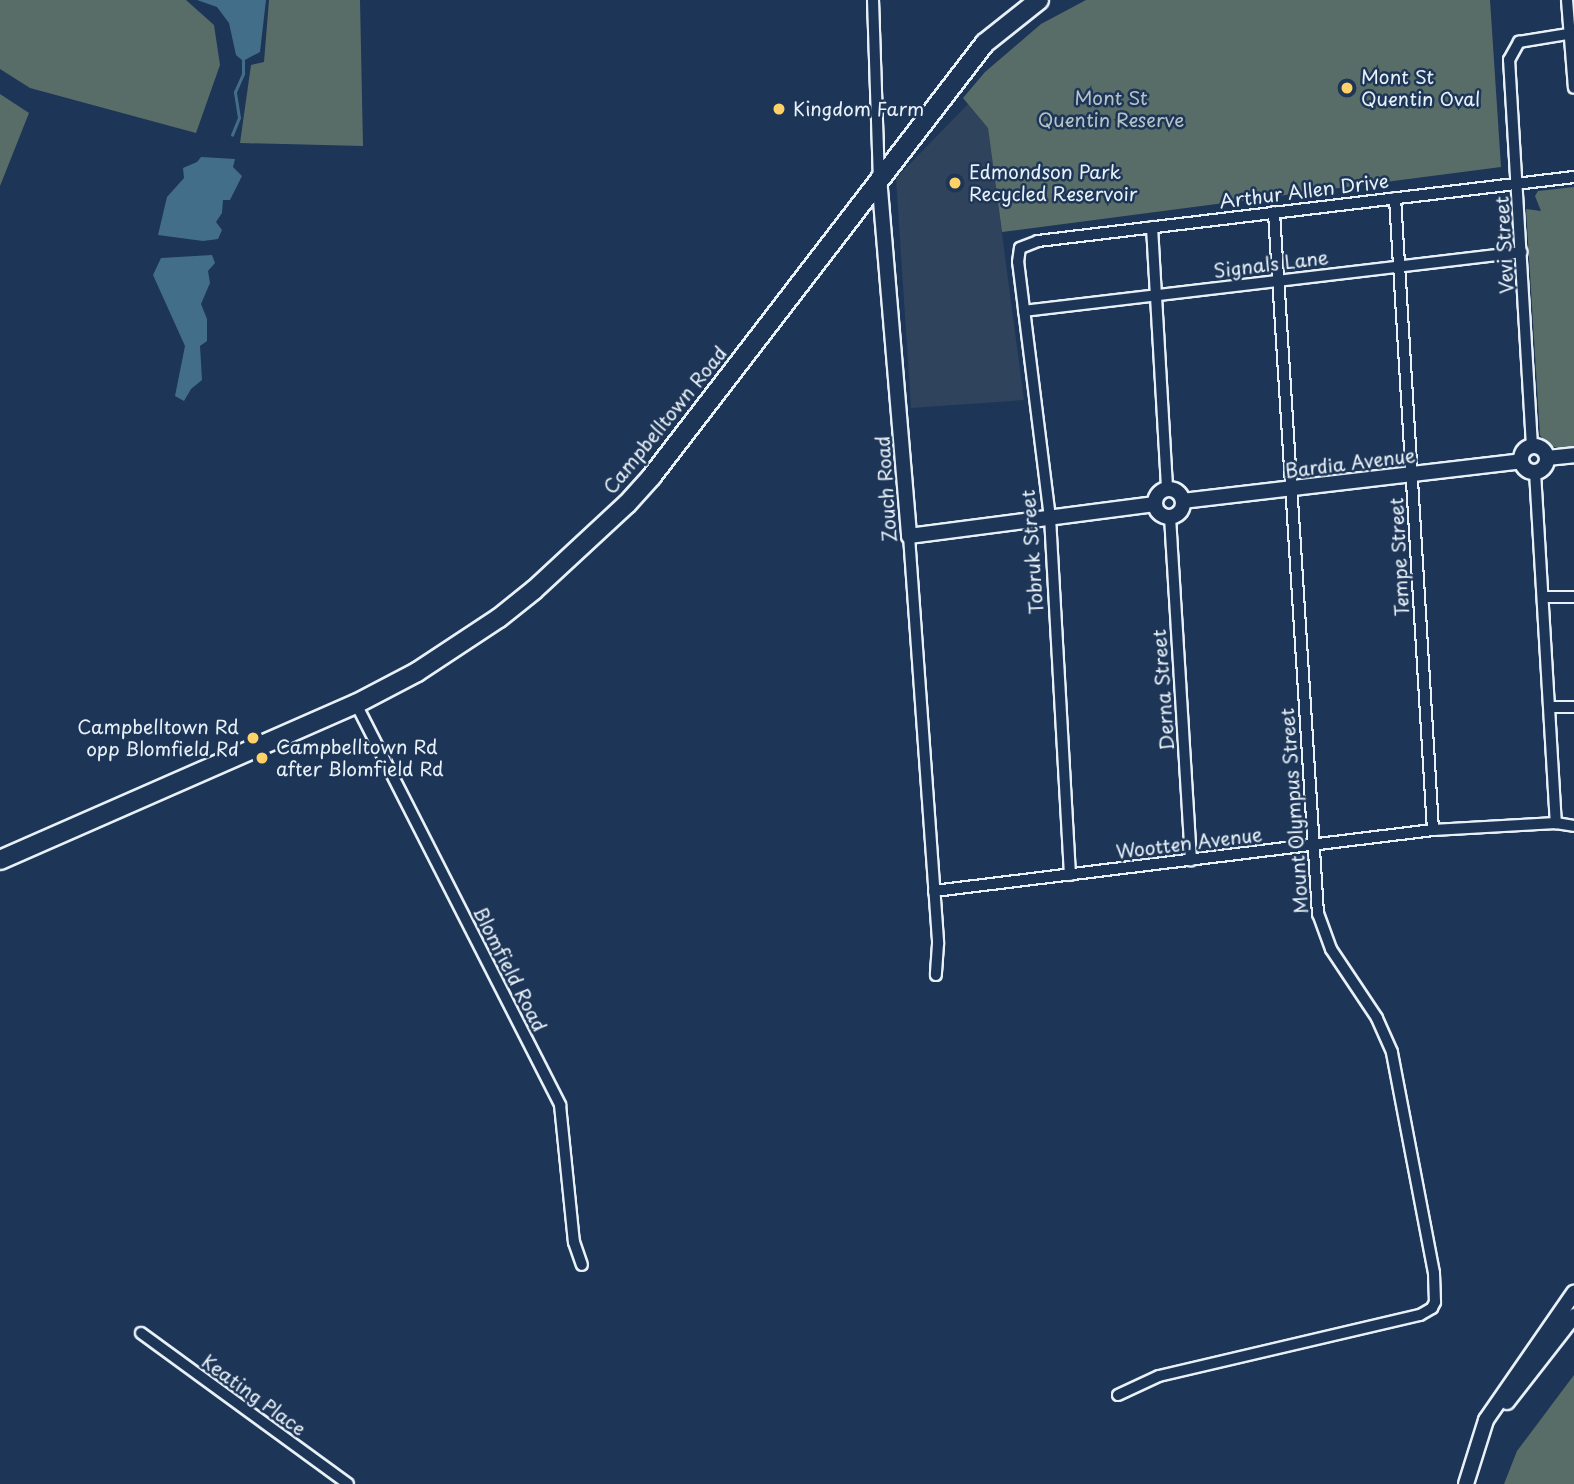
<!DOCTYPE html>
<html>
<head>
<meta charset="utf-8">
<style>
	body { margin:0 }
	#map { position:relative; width:1574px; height:1484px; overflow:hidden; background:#1d3557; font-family:"Playpen Sans",sans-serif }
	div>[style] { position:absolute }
	.built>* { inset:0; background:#30435c }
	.green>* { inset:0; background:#596d68 }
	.water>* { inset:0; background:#436e89 }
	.stream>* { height:2.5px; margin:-1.25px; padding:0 1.25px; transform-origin:1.25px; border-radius:1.25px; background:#436e89 }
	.roads { filter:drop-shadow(2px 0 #e8f1f8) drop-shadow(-2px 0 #e8f1f8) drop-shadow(0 2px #e8f1f8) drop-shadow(0 -2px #e8f1f8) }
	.minor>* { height:10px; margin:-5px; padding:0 5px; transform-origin:5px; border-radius:5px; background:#1d3557 }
	.tertiary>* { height:14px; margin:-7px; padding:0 7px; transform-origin:7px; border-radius:7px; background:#1d3557 }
	.tertiary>.ring { margin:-7px; padding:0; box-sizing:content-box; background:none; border:14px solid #1d3557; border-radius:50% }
	.primary>* { height:18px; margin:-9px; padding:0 9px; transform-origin:9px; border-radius:9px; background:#1d3557 }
	.dots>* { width:19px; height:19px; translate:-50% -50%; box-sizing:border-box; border:4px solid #1d3557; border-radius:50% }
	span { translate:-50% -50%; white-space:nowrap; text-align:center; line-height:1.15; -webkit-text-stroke:5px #1d3557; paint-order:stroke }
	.poi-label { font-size:19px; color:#e8f1f8 }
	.left { translate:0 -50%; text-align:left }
	.right { translate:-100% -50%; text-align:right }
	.park-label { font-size:19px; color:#b6c3c6 }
	.street-label { font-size:19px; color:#e8f1f8 }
</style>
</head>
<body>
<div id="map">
	<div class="built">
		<div style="clip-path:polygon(968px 104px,988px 128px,1024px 400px,911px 408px,896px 178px)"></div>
	</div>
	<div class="green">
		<div style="clip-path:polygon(0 0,186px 0,214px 25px,220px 65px,196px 133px,30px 88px,0 69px)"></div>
		<div style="clip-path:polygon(269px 0,360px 0,363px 146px,240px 143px,251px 65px,264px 62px)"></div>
		<div style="clip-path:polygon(1086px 0,1490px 0,1501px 167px,1002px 232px,988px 128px,963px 98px,985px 72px,1041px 24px)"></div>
		<div style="clip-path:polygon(0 94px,29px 113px,0 186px)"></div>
		<div style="clip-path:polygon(1574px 187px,1574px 447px,1556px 447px,1548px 446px,1540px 435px,1526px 209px,1541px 211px,1535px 196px,1538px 191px)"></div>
		<div style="clip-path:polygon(1574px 1375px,1574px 1484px,1504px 1484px,1517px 1451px)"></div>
	</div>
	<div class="water">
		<div style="clip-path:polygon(197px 0,266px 0,260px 52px,243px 61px,236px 55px,229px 23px,217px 7px)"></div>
		<div style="clip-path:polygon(201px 157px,235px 159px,233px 167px,242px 176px,230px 200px,223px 200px,222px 213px,216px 222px,222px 230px,218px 239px,203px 241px,158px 235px,167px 197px,184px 178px,183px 168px,197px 162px)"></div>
		<div style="clip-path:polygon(212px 255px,215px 263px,208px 271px,210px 283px,201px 304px,207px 319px,207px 341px,200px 346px,202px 380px,191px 389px,184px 401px,175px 396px,185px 346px,153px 275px,161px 258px)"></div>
	</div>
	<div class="stream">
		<div style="left:232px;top:135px;width:18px;rotate:-68deg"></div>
		<div style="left:239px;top:118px;width:26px;rotate:-99deg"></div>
		<div style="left:235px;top:92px;width:20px;rotate:-66deg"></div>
		<div style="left:243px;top:74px;width:13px;rotate:-90deg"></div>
	</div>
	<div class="roads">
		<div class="minor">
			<div style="left:873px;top:0;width:177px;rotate:88.1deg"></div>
			<div style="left:1567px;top:0;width:88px;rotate:85.5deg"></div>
			<div style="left:1395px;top:198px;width:633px;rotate:86.56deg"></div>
			<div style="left:1152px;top:227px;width:262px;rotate:86.7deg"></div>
			<div style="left:1024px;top:311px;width:501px;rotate:-6.76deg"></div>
			<div style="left:1532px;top:446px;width:387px;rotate:-93.4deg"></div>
			<div style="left:1509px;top:60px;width:21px;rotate:-61deg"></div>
			<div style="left:1519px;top:42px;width:56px;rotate:-9.3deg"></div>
			<div style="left:1535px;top:472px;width:352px;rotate:86.6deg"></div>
			<div style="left:1170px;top:517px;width:344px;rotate:86.5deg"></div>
			<div style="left:909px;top:536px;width:409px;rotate:85.9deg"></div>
			<div style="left:938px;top:944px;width:31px;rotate:94deg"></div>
			<div style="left:1544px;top:597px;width:30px"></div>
			<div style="left:356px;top:704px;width:450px;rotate:63deg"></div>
			<div style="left:560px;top:1105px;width:138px;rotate:84.2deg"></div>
			<div style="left:574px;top:1242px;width:24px;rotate:71deg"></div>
			<div style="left:1550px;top:707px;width:24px"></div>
			<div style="left:1070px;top:875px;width:358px;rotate:-93.2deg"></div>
			<div style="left:1050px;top:518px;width:258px;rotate:-97.1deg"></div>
			<div style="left:1018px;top:262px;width:14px;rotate:-82deg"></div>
			<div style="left:1020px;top:248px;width:19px;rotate:-21deg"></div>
			<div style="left:1038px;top:241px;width:540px;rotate:-6.81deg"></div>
			<div style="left:934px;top:891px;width:503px;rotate:-6.97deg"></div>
			<div style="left:1433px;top:830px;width:123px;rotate:-3.3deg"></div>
			<div style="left:1556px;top:823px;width:18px;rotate:9deg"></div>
			<div style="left:141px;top:1333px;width:256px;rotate:36.1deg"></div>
			<div style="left:1118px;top:1395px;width:45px;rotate:-24.9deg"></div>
			<div style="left:1159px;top:1376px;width:268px;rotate:-13.2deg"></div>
			<div style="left:1420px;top:1315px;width:14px;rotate:-30deg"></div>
			<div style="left:1432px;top:1308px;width:7px;rotate:-63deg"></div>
			<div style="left:1435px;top:1302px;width:29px;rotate:-92deg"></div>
			<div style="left:1434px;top:1273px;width:225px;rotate:-100.8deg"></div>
			<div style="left:1392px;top:1052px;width:37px;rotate:-114deg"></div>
			<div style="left:1377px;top:1018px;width:83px;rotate:-123.7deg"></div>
			<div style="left:1331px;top:949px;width:37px;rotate:-110deg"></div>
			<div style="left:1318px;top:914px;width:703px;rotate:-93.59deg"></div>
		</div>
		<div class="tertiary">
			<div style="left:879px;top:177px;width:360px;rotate:85.2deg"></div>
			<div style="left:909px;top:536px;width:248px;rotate:-7.4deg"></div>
			<div class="ring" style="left:1521px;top:446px;width:12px;height:12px"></div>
			<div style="left:1547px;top:458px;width:27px;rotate:-6deg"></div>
			<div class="ring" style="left:1155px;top:489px;width:14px;height:14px"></div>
			<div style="left:1183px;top:501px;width:340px;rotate:-6.7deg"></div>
			<div style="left:1507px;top:1402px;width:109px;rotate:-52.1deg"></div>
			<div style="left:1466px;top:1484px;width:67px;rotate:-72.6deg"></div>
			<div style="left:1486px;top:1420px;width:155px;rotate:-55.3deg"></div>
		</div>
		<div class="primary">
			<div style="left:0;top:860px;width:389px;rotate:-23.7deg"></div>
			<div style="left:356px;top:704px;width:69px;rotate:-27.7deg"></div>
			<div style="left:417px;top:672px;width:98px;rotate:-33.4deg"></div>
			<div style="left:499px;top:618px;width:45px;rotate:-38.7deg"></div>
			<div style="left:534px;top:590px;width:127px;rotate:-42.8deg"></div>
			<div style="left:627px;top:504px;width:38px;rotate:-48deg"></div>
			<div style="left:652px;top:476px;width:546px;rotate:-52.44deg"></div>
			<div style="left:985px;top:43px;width:69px;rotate:-38.5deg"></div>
		</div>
	</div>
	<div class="dots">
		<div style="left:1347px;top:88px;background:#ffd166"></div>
		<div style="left:779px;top:109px;background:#ffd166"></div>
		<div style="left:955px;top:183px;background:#ffd166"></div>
		<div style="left:253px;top:738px;background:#ffd166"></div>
		<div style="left:262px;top:758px;background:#ffd166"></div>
	</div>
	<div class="poi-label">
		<span class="left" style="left:1361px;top:88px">Mont St<br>Quentin Oval</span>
		<span class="left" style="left:793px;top:109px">Kingdom Farm</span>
		<span class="left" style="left:969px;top:183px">Edmondson Park<br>Recycled Reservoir</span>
		<span class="right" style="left:239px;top:738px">Campbelltown Rd<br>opp Blomfield Rd</span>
		<span class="left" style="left:276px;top:758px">Campbelltown Rd<br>after Blomfield Rd</span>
	</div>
	<div class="park-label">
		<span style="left:1111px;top:109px">Mont St<br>Quentin Reserve</span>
	</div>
	<div class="street-label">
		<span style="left:1304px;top:191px;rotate:-7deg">Arthur Allen Drive</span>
		<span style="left:1504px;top:245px;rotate:-93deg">Vevi Street</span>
		<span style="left:1271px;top:264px;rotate:-7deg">Signals Lane</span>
		<span style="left:665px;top:420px;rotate:-51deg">Campbelltown Road</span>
		<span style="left:1350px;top:463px;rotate:-7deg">Bardia Avenue</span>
		<span style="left:886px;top:489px;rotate:-94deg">Zouch Road</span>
		<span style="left:1032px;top:552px;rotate:-94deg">Tobruk Street</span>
		<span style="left:1399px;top:557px;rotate:-93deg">Tempe Street</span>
		<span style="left:1163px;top:690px;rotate:-94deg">Derna Street</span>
		<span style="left:1294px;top:811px;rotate:-94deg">Mount Olympus Street</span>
		<span style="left:1189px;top:843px;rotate:-7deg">Wootten Avenue</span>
		<span style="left:510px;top:969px;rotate:63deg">Blomfield Road</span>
		<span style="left:254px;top:1395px;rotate:36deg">Keating Place</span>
	</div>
</div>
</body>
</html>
